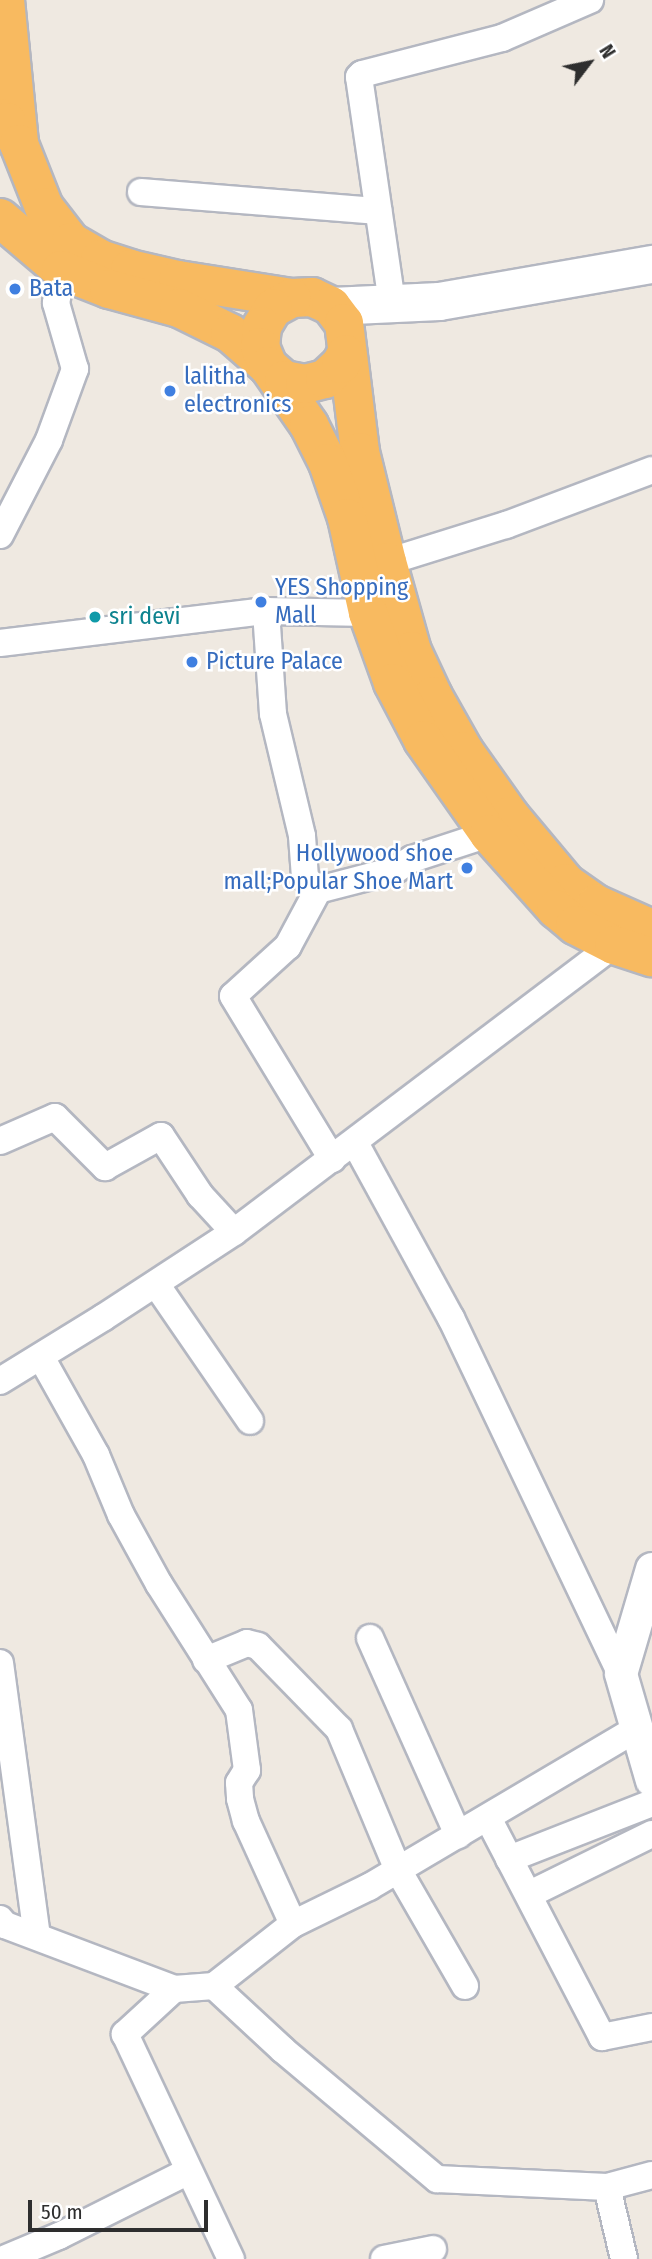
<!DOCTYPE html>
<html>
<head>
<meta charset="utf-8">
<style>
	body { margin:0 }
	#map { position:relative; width:652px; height:2259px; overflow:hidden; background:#efe9e1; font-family:"Fira Sans Condensed",sans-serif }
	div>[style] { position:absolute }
	.roads { filter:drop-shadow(2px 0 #b4b7c1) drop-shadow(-2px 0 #b4b7c1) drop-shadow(0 2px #b4b7c1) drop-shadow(0 -2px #b4b7c1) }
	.minor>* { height:26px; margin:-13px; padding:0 13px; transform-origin:13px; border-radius:13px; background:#fff }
	.tertiary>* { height:32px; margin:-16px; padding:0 16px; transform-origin:16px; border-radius:16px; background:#fff }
	.secondary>* { height:37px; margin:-18.5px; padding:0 18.5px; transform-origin:18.5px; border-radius:18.5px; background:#fff }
	.trunk>* { height:38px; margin:-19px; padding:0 19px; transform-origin:19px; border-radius:19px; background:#f8ba60 }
	.dots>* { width:19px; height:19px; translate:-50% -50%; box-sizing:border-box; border:4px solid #fff; border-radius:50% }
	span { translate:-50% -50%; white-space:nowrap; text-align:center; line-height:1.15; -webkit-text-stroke:5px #fff; paint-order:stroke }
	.shop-label { font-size:24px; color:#366cbe }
	.left { translate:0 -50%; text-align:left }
	.right { translate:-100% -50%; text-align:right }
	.culture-label { font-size:24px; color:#0d838f }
	.north { position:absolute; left:554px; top:28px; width:70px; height:70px; -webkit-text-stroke:5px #fff; paint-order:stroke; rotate:58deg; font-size:19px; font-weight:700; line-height:28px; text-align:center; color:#2e2e2e }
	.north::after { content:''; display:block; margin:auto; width:24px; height:32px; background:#2e2e2e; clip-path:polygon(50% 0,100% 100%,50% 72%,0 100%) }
	.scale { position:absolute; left:28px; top:2200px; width:180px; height:32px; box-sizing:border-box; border:4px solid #2e2e2e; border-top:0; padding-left:9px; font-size:21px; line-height:24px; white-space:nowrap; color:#2e2e2e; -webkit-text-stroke:5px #fff; paint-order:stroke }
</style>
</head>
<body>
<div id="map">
	<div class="roads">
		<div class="minor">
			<div style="left:141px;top:192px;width:238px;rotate:4.6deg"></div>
			<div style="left:392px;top:303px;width:228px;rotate:-98.3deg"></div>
			<div style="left:359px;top:77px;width:4px;rotate:-45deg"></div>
			<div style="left:362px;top:74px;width:145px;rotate:-14.4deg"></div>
			<div style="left:502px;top:38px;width:96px;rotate:-23.4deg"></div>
			<div style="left:0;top:535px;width:107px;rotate:-62.7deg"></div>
			<div style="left:49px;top:440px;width:76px;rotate:-69.9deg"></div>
			<div style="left:75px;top:369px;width:69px;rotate:-106.1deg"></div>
			<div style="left:56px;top:303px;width:48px;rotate:-78deg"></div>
			<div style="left:387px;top:562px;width:125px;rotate:-17.3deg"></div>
			<div style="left:506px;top:525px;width:156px;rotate:-20.6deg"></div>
			<div style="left:266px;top:611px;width:103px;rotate:86.1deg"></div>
			<div style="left:273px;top:714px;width:125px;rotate:76.6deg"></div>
			<div style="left:302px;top:836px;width:42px;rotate:85.9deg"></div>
			<div style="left:305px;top:878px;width:18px;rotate:43deg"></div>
			<div style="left:318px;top:890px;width:80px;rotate:-14.6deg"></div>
			<div style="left:395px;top:870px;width:20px;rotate:-33deg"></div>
			<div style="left:412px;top:859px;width:81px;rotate:-18deg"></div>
			<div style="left:0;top:643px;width:268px;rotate:-6.9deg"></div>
			<div style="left:266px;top:611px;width:102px;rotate:1.1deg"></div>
			<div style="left:318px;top:890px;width:64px;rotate:118.2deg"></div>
			<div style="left:288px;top:946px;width:74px;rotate:137.7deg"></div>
			<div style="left:233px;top:996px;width:191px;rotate:58.7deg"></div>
			<div style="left:0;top:1141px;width:60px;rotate:-23.6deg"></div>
			<div style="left:55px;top:1117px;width:71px;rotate:45deg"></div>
			<div style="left:105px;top:1167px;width:64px;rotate:-29deg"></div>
			<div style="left:161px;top:1136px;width:71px;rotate:56.5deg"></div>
			<div style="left:200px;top:1195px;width:50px;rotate:47.4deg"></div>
			<div style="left:355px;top:1143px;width:200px;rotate:61.3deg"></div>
			<div style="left:451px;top:1318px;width:395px;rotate:64.5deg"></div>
			<div style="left:156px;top:1284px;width:166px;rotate:55.5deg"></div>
			<div style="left:41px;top:1357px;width:112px;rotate:60.7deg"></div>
			<div style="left:96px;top:1455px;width:65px;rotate:67.4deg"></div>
			<div style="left:121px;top:1515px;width:79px;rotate:61.2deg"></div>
			<div style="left:159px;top:1584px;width:149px;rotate:57.6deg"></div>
			<div style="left:239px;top:1710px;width:61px;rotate:82.4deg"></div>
			<div style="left:247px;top:1770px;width:15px;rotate:122deg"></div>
			<div style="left:239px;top:1783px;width:16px;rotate:86deg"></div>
			<div style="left:240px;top:1799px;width:23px;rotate:75deg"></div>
			<div style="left:246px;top:1821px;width:113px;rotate:65.5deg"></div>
			<div style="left:0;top:1381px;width:122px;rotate:-31.6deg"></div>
			<div style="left:104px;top:1317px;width:155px;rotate:-33.2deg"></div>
			<div style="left:234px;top:1232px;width:476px;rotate:-37.1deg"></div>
			<div style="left:370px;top:1638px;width:216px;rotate:65.9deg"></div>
			<div style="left:206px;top:1660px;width:44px;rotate:-22.5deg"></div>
			<div style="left:247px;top:1643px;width:11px;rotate:15deg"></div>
			<div style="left:258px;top:1646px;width:116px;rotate:45.7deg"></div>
			<div style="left:339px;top:1729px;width:153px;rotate:67.3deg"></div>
			<div style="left:398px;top:1870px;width:134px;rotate:60deg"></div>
			<div style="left:0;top:1663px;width:276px;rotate:82.3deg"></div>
			<div style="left:488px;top:1818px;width:247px;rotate:62.5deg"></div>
			<div style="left:602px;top:2037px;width:51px;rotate:-11.3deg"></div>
			<div style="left:509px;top:1859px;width:154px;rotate:-21.4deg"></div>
			<div style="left:530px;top:1894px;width:136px;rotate:-26.2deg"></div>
			<div style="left:0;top:1919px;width:8px;rotate:50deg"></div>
			<div style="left:5px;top:1925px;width:181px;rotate:20.7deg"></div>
			<div style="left:174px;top:1989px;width:40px;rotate:-4.3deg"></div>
			<div style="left:214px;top:1986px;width:100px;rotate:-38.1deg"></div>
			<div style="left:293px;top:1924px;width:85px;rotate:-26deg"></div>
			<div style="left:369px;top:1887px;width:309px;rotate:-30.6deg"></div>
			<div style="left:214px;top:1986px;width:94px;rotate:42.8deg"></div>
			<div style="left:283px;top:2050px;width:201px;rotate:40deg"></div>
			<div style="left:437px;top:2179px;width:170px;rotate:2.7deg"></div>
			<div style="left:607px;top:2187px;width:47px;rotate:-14.9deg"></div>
			<div style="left:174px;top:1989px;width:67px;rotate:137.4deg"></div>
			<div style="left:125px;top:2034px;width:249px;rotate:64.8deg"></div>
			<div style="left:607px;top:2187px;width:74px;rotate:76.7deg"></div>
			<div style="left:4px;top:2259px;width:60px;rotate:-22.7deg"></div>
			<div style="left:59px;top:2236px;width:145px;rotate:-26.6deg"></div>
			<div style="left:384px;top:2259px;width:50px;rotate:-11.5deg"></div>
		</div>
		<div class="tertiary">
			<div style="left:652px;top:1569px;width:109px;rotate:106.4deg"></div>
			<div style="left:621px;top:1674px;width:111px;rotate:73.8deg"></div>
		</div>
		<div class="secondary">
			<div style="left:331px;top:306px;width:108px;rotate:-2.7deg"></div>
			<div style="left:439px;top:301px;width:216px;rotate:-9.9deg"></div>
		</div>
		<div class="trunk">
			<div style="left:5px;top:0;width:145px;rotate:84.4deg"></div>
			<div style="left:0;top:118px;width:8px;rotate:30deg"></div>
			<div style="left:7px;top:122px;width:25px;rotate:61deg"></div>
			<div style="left:19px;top:144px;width:68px;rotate:68.4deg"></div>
			<div style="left:44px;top:207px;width:44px;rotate:52.4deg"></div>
			<div style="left:71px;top:242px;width:34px;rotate:30deg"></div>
			<div style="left:100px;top:259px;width:32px;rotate:18deg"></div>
			<div style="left:130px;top:269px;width:49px;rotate:12.9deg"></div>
			<div style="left:178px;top:280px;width:115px;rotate:9deg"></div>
			<div style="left:292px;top:298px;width:20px;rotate:-3deg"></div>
			<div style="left:312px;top:297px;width:21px;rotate:25deg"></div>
			<div style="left:331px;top:306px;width:21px;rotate:53deg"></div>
			<div style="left:344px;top:323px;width:130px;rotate:82.9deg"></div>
			<div style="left:360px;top:452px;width:113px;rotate:76.2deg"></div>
			<div style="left:387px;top:562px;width:92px;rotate:74.3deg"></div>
			<div style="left:412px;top:651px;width:50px;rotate:65deg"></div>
			<div style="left:433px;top:696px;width:63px;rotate:60.6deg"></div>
			<div style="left:464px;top:751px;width:80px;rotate:54.7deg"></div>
			<div style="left:510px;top:816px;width:87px;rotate:50.1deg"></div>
			<div style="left:566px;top:883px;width:37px;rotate:35deg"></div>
			<div style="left:596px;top:904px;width:61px;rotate:24.1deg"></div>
			<div style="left:0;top:218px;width:80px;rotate:40.4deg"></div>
			<div style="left:61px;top:270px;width:52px;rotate:21.6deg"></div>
			<div style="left:109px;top:289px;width:73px;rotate:15.2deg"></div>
			<div style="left:179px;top:308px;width:57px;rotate:26.1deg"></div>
			<div style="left:230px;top:333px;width:50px;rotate:41deg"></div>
			<div style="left:268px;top:366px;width:72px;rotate:55.2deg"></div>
			<div style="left:309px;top:425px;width:42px;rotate:63.4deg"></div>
			<div style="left:328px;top:463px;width:58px;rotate:70.9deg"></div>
			<div style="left:347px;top:518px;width:97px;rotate:77.5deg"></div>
			<div style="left:368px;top:613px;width:74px;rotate:70.3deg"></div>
			<div style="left:393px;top:683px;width:64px;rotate:62.2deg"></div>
			<div style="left:423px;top:740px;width:115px;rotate:54.9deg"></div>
			<div style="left:489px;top:834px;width:101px;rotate:48.2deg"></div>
			<div style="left:556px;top:909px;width:25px;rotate:40deg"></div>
			<div style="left:575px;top:925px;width:44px;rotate:27.1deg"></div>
			<div style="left:614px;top:945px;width:40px;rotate:18deg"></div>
			<div style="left:292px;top:298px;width:21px;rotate:152deg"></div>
			<div style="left:273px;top:308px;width:21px;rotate:121deg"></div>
			<div style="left:262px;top:326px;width:21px;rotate:95deg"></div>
			<div style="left:260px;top:347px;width:21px;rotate:67deg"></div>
			<div style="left:268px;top:366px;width:21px;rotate:41deg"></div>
			<div style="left:284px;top:380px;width:21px;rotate:11deg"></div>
			<div style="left:305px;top:384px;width:21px;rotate:-14deg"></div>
			<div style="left:325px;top:379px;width:22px;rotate:-43deg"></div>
			<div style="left:341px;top:364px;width:11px;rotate:-63deg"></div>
		</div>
	</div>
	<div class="dots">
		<div style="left:15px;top:289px;background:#3f7fe0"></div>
		<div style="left:170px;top:391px;background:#3f7fe0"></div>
		<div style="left:261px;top:602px;background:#3f7fe0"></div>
		<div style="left:95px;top:617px;background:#0f9aa8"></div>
		<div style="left:192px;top:662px;background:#3f7fe0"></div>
		<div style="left:467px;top:868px;background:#3f7fe0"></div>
	</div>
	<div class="shop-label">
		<span class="left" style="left:29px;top:289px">Bata</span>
		<span class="left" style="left:184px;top:391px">lalitha<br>electronics</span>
		<span class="left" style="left:275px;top:602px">YES Shopping<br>Mall</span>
		<span class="left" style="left:206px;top:662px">Picture Palace</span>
		<span class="right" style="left:453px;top:868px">Hollywood shoe<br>mall;Popular Shoe Mart</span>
	</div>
	<div class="culture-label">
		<span class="left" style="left:109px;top:617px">sri devi</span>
	</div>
	<div class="north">N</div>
	<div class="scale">50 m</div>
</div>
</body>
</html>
